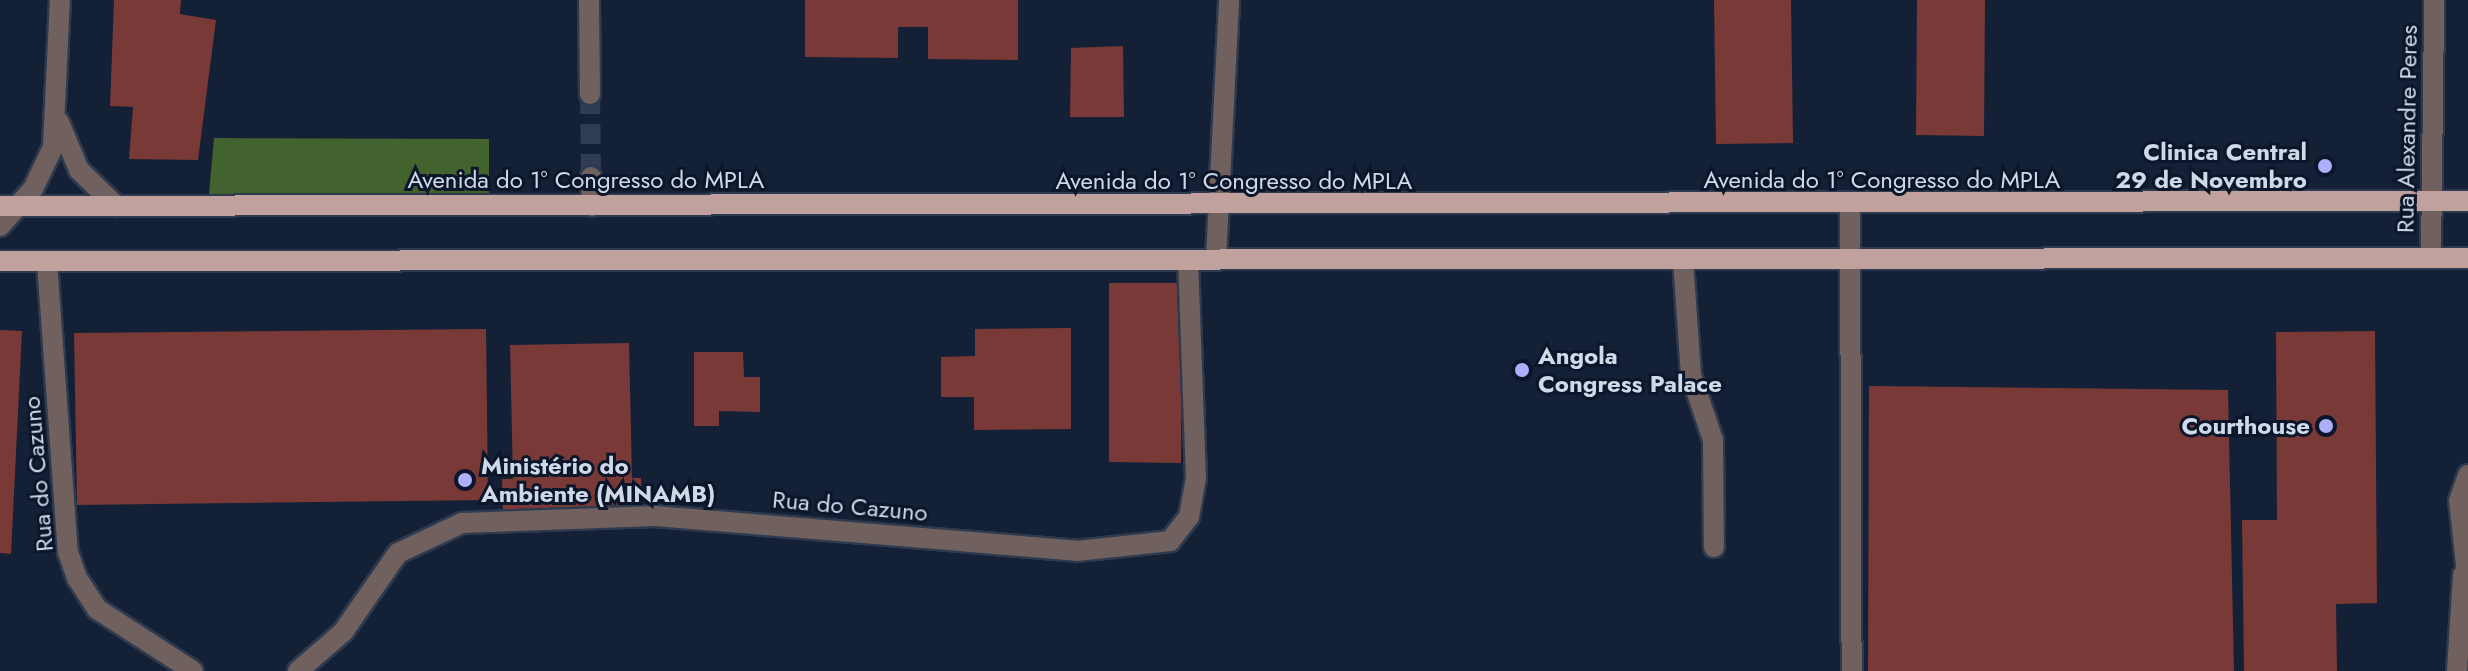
<!DOCTYPE html>
<html>
<head>
<meta charset="utf-8">
<style>
	body { margin:0 }
	#map { position:relative; width:2468px; height:671px; overflow:hidden; background:#142036; font-family:Jost,sans-serif }
	div>[style] { position:absolute }
	.forest>* { inset:0; background:#42632d }
	.building>* { inset:0; background:#793936 }
	.minor-tunnel>* { height:20px; margin-top:-10px; transform-origin:0; background:repeating-linear-gradient(90deg,#303c51 0 20px,transparent 0 30px) }
	.roads { filter:drop-shadow(2px 0 #2e3a4f) drop-shadow(-2px 0 #2e3a4f) drop-shadow(0 2px #2e3a4f) drop-shadow(0 -2px #2e3a4f) }
	.minor>* { height:20px; margin:-10px; padding:0 10px; transform-origin:10px; border-radius:10px; background:#70605e }
	.major>* { height:20px; margin:-10px; padding:0 10px; transform-origin:10px; border-radius:10px; background:#c1a19d }
	.dots>* { width:22px; height:22px; translate:-50% -50%; box-sizing:border-box; border:4px solid #0b162b; border-radius:50% }
	span { translate:-50% -50%; white-space:nowrap; text-align:center; line-height:1.15; -webkit-text-stroke:6px #0b162b; paint-order:stroke }
	.street-label { font-size:24px; color:#d0d9e8 }
	.poi-label { font-size:24px; color:#d0d9e8; font-weight:700 }
	.right { translate:-100% -50%; text-align:right }
	.left { translate:0 -50%; text-align:left }
</style>
</head>
<body>
<div id="map">
	<div class="forest">
		<div style="clip-path:polygon(214px 138px,489px 139px,489px 206px,208px 205px)"></div>
	</div>
	<div class="building">
		<div style="clip-path:polygon(114px 0,181px 0,180px 14px,216px 20px,198px 160px,129px 159px,133px 107px,110px 106px)"></div>
		<div style="clip-path:polygon(805px 0,1018px 0,1018px 60px,928px 59px,928px 27px,898px 27px,898px 58px,805px 57px)"></div>
		<div style="clip-path:polygon(1714px 0,1791px 0,1793px 143px,1716px 144px)"></div>
		<div style="clip-path:polygon(1917px 0,1985px 0,1984px 136px,1916px 135px)"></div>
		<div style="clip-path:polygon(1123px 46px,1124px 117px,1070px 117px,1071px 48px)"></div>
		<div style="clip-path:polygon(1109px 283px,1182px 283px,1181px 463px,1109px 462px)"></div>
		<div style="clip-path:polygon(1071px 328px,1071px 429px,974px 430px,974px 397px,941px 397px,941px 357px,975px 356px,975px 329px)"></div>
		<div style="clip-path:polygon(486px 329px,488px 500px,77px 505px,74px 333px)"></div>
		<div style="clip-path:polygon(0 330px,22px 331px,11px 554px,0 553px)"></div>
		<div style="clip-path:polygon(2375px 331px,2377px 603px,2336px 604px,2337px 671px,2244px 671px,2242px 520px,2277px 520px,2276px 332px)"></div>
		<div style="clip-path:polygon(629px 343px,632px 478px,641px 478px,642px 510px,503px 513px,502px 479px,513px 479px,510px 345px)"></div>
		<div style="clip-path:polygon(694px 352px,743px 352px,744px 377px,760px 377px,760px 412px,719px 411px,719px 426px,694px 426px)"></div>
		<div style="clip-path:polygon(1869px 386px,2228px 390px,2234px 671px,1868px 671px)"></div>
	</div>
	<div class="minor-tunnel">
		<div style="left:590px;top:94px;width:83px;rotate:89.3deg"></div>
	</div>
	<div class="roads">
		<div class="minor">
			<div style="left:589px;top:0;width:94px;rotate:89.4deg"></div>
			<div style="left:59px;top:122px;width:52px;rotate:67.4deg"></div>
			<div style="left:79px;top:170px;width:52px;rotate:44.2deg"></div>
			<div style="left:591px;top:177px;width:29px;rotate:88deg"></div>
			<div style="left:1850px;top:207px;width:464px;rotate:89.8deg"></div>
			<div style="left:0;top:226px;width:50px;rotate:-48.3deg"></div>
			<div style="left:33px;top:189px;width:47px;rotate:-64.5deg"></div>
			<div style="left:53px;top:147px;width:147px;rotate:-87.3deg"></div>
			<div style="left:2431px;top:258px;width:258px;rotate:-89.3deg"></div>
			<div style="left:1216px;top:259px;width:259px;rotate:-87.1deg"></div>
			<div style="left:1683px;top:260px;width:115px;rotate:86deg"></div>
			<div style="left:1691px;top:375px;width:69px;rotate:71.3deg"></div>
			<div style="left:1713px;top:440px;width:107px;rotate:89.5deg"></div>
			<div style="left:47px;top:262px;width:291px;rotate:85.9deg"></div>
			<div style="left:68px;top:552px;width:28px;rotate:71deg"></div>
			<div style="left:77px;top:578px;width:37px;rotate:57deg"></div>
			<div style="left:97px;top:609px;width:114px;rotate:32.9deg"></div>
			<div style="left:2468px;top:475px;width:28px;rotate:109deg"></div>
			<div style="left:2459px;top:501px;width:82px;rotate:83.7deg"></div>
			<div style="left:298px;top:671px;width:60px;rotate:-40.9deg"></div>
			<div style="left:343px;top:632px;width:96px;rotate:-55.2deg"></div>
			<div style="left:398px;top:553px;width:71px;rotate:-25.1deg"></div>
			<div style="left:462px;top:523px;width:193px;rotate:-2.1deg"></div>
			<div style="left:655px;top:516px;width:423px;rotate:4.7deg"></div>
			<div style="left:1077px;top:551px;width:94px;rotate:-6.1deg"></div>
			<div style="left:1170px;top:541px;width:31px;rotate:-52deg"></div>
			<div style="left:1189px;top:517px;width:40px;rotate:-80deg"></div>
			<div style="left:1196px;top:478px;width:218px;rotate:-92.1deg"></div>
			<div style="left:2457px;top:671px;width:96px;rotate:-86.4deg"></div>
		</div>
		<div class="major">
			<div style="left:0;top:206px;width:2468px;rotate:-0.12deg"></div>
			<div style="left:0;top:261px;width:2468px;rotate:-0.07deg"></div>
		</div>
	</div>
	<div class="dots">
		<div style="left:2325px;top:166px;background:#adaffb"></div>
		<div style="left:1522px;top:370px;background:#adaffb"></div>
		<div style="left:2326px;top:426px;background:#adaffb"></div>
		<div style="left:465px;top:480px;background:#adaffb"></div>
	</div>
	<div class="street-label">
		<span style="left:2407px;top:129px;rotate:-89deg">Rua Alexandre Peres</span>
		<span style="left:586px;top:180px">Avenida do 1º Congresso do MPLA</span>
		<span style="left:1882px;top:180px">Avenida do 1º Congresso do MPLA</span>
		<span style="left:1234px;top:181px">Avenida do 1º Congresso do MPLA</span>
		<span style="left:38px;top:474px;rotate:-95deg">Rua do Cazuno</span>
		<span style="left:850px;top:506px;rotate:5deg">Rua do Cazuno</span>
	</div>
	<div class="poi-label">
		<span class="right" style="left:2307px;top:166px">Clinica Central<br>29 de Novembro</span>
		<span class="left" style="left:1538px;top:370px">Angola<br>Congress Palace</span>
		<span class="right" style="left:2310px;top:426px">Courthouse</span>
		<span class="left" style="left:481px;top:480px">Ministério do<br>Ambiente (MINAMB)</span>
	</div>
</div>
</body>
</html>
